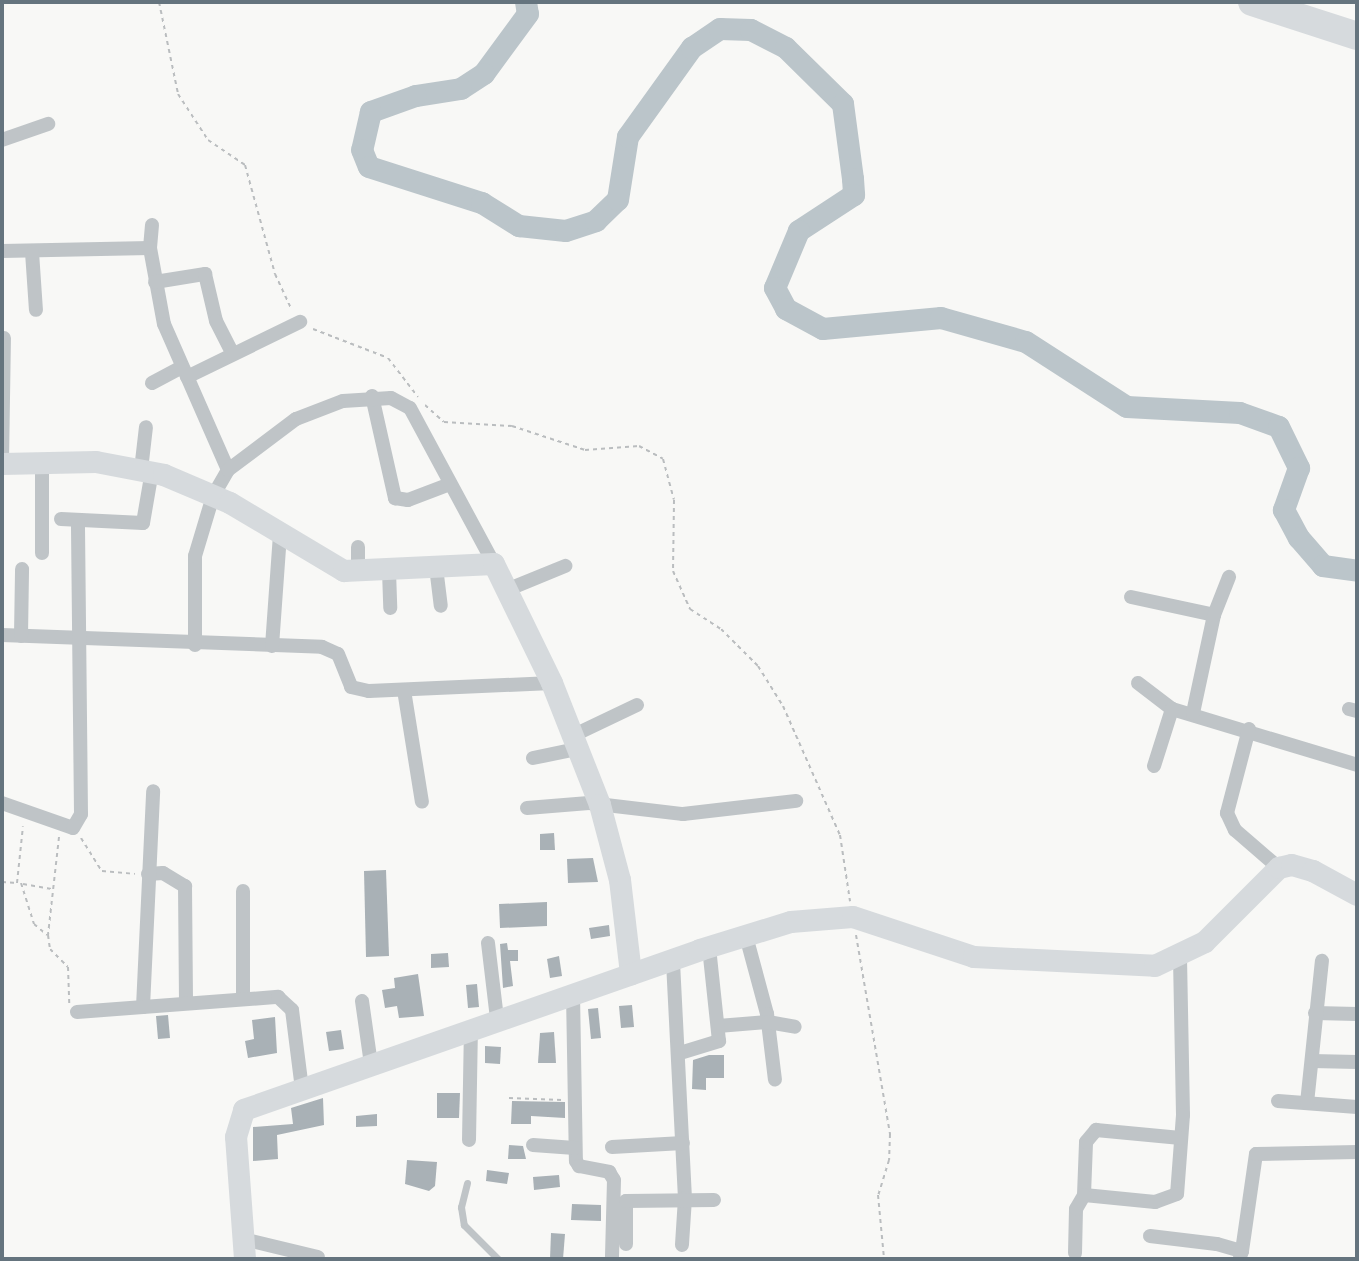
<!DOCTYPE html>
<html>
<head>
<meta charset="utf-8">
<style>
	body { margin:0 }
	#map { position:relative; width:1359px; height:1261px; overflow:hidden; background:#f8f8f6; font-family:Rubik,sans-serif }
	div>[style] { position:absolute }
	.river>* { height:22px; margin:-11px; padding:0 11px; transform-origin:11px; border-radius:11px; background:#bbc5ca }
	.building>* { inset:0; background:#a9b1b6 }
	.path>* { height:2px; margin-top:-1px; transform-origin:0; background:repeating-linear-gradient(90deg,#babdbf 0 4px,transparent 0 8px) }
	.lane>* { height:7px; margin:-3.5px; padding:0 3.5px; transform-origin:3.5px; border-radius:3.5px; background:#bfc4c7 }
	.street>* { height:14px; margin:-7px; padding:0 7px; transform-origin:7px; border-radius:7px; background:#bfc4c7 }
	.secondary>* { height:22px; margin:-11px; padding:0 11px; transform-origin:11px; border-radius:11px; background:#d6dadd }
	.highway>* { height:28px; margin:-14px; padding:0 14px; transform-origin:14px; border-radius:14px; background:#d6dadd }
	span { translate:-50% -50%; white-space:nowrap; text-align:center; line-height:1.15; -webkit-text-stroke:8px #fff; paint-order:stroke }
	.frame { position:absolute; inset:0; border:4px solid #65747e; pointer-events:none }
</style>
</head>
<body>
<div id="map">
	<div class="river">
		<div style="left:526px;top:2px;width:12px;rotate:81deg"></div>
		<div style="left:528px;top:14px;width:74px;rotate:126.3deg"></div>
		<div style="left:484px;top:74px;width:27px;rotate:147deg"></div>
		<div style="left:461px;top:89px;width:46px;rotate:171.2deg"></div>
		<div style="left:416px;top:96px;width:48px;rotate:160.4deg"></div>
		<div style="left:371px;top:112px;width:39px;rotate:103deg"></div>
		<div style="left:362px;top:150px;width:18px;rotate:68deg"></div>
		<div style="left:369px;top:167px;width:119px;rotate:17.7deg"></div>
		<div style="left:482px;top:203px;width:44px;rotate:31.9deg"></div>
		<div style="left:519px;top:226px;width:47px;rotate:6.1deg"></div>
		<div style="left:566px;top:231px;width:32px;rotate:-18deg"></div>
		<div style="left:596px;top:221px;width:30px;rotate:-44deg"></div>
		<div style="left:618px;top:200px;width:64px;rotate:-81deg"></div>
		<div style="left:628px;top:137px;width:110px;rotate:-54.3deg"></div>
		<div style="left:692px;top:48px;width:34px;rotate:-34deg"></div>
		<div style="left:720px;top:29px;width:31px;rotate:2deg"></div>
		<div style="left:751px;top:30px;width:39px;rotate:27deg"></div>
		<div style="left:786px;top:48px;width:80px;rotate:44.5deg"></div>
		<div style="left:843px;top:104px;width:76px;rotate:82.4deg"></div>
		<div style="left:853px;top:179px;width:16px;rotate:86deg"></div>
		<div style="left:854px;top:195px;width:66px;rotate:146.8deg"></div>
		<div style="left:799px;top:231px;width:62px;rotate:112.8deg"></div>
		<div style="left:775px;top:288px;width:24px;rotate:62deg"></div>
		<div style="left:786px;top:309px;width:42px;rotate:28.4deg"></div>
		<div style="left:823px;top:329px;width:119px;rotate:-5.3deg"></div>
		<div style="left:941px;top:318px;width:88px;rotate:15.8deg"></div>
		<div style="left:1026px;top:342px;width:120px;rotate:32.8deg"></div>
		<div style="left:1127px;top:407px;width:113px;rotate:3deg"></div>
		<div style="left:1240px;top:413px;width:41px;rotate:19.7deg"></div>
		<div style="left:1279px;top:427px;width:46px;rotate:64deg"></div>
		<div style="left:1299px;top:468px;width:45px;rotate:109.7deg"></div>
		<div style="left:1284px;top:510px;width:32px;rotate:62deg"></div>
		<div style="left:1299px;top:538px;width:37px;rotate:49deg"></div>
		<div style="left:1323px;top:566px;width:34px;rotate:8deg"></div>
	</div>
	<div class="building">
		<div style="clip-path:polygon(554px 833px,555px 850px,540px 850px,540px 834px)"></div>
		<div style="clip-path:polygon(593px 858px,598px 882px,568px 883px,567px 859px)"></div>
		<div style="clip-path:polygon(386px 870px,389px 956px,366px 957px,364px 871px)"></div>
		<div style="clip-path:polygon(547px 902px,547px 926px,500px 928px,499px 904px)"></div>
		<div style="clip-path:polygon(609px 925px,610px 936px,591px 939px,589px 928px)"></div>
		<div style="clip-path:polygon(507px 943px,508px 950px,518px 950px,518px 961px,510px 961px,513px 986px,503px 988px,500px 944px)"></div>
		<div style="clip-path:polygon(448px 953px,449px 967px,431px 968px,431px 954px)"></div>
		<div style="clip-path:polygon(559px 956px,562px 976px,550px 978px,547px 959px)"></div>
		<div style="clip-path:polygon(418px 974px,424px 1016px,399px 1018px,397px 1006px,385px 1008px,382px 990px,395px 988px,394px 978px)"></div>
		<div style="clip-path:polygon(477px 984px,479px 1007px,468px 1008px,466px 985px)"></div>
		<div style="clip-path:polygon(632px 1005px,634px 1027px,621px 1028px,619px 1006px)"></div>
		<div style="clip-path:polygon(598px 1008px,601px 1038px,591px 1039px,588px 1009px)"></div>
		<div style="clip-path:polygon(168px 1015px,170px 1038px,158px 1039px,156px 1016px)"></div>
		<div style="clip-path:polygon(275px 1017px,277px 1053px,248px 1058px,245px 1041px,254px 1039px,252px 1020px)"></div>
		<div style="clip-path:polygon(341px 1030px,344px 1049px,329px 1051px,326px 1032px)"></div>
		<div style="clip-path:polygon(554px 1032px,556px 1063px,538px 1063px,540px 1033px)"></div>
		<div style="clip-path:polygon(485px 1046px,501px 1047px,500px 1064px,485px 1063px)"></div>
		<div style="clip-path:polygon(709px 1055px,724px 1055px,724px 1078px,706px 1078px,706px 1090px,692px 1089px,693px 1060px)"></div>
		<div style="clip-path:polygon(437px 1093px,460px 1093px,459px 1118px,437px 1118px)"></div>
		<div style="clip-path:polygon(323px 1098px,324px 1125px,277px 1135px,278px 1159px,253px 1161px,253px 1127px,293px 1124px,291px 1108px)"></div>
		<div style="clip-path:polygon(512px 1101px,565px 1102px,565px 1118px,531px 1116px,531px 1124px,511px 1124px)"></div>
		<div style="clip-path:polygon(377px 1114px,377px 1126px,356px 1127px,356px 1116px)"></div>
		<div style="clip-path:polygon(509px 1145px,523px 1146px,526px 1159px,508px 1159px)"></div>
		<div style="clip-path:polygon(407px 1160px,437px 1162px,435px 1186px,429px 1191px,405px 1184px)"></div>
		<div style="clip-path:polygon(487px 1170px,509px 1173px,507px 1184px,486px 1181px)"></div>
		<div style="clip-path:polygon(559px 1175px,560px 1187px,534px 1190px,533px 1177px)"></div>
		<div style="clip-path:polygon(572px 1204px,601px 1205px,601px 1221px,571px 1220px)"></div>
		<div style="clip-path:polygon(551px 1233px,565px 1234px,563px 1259px,550px 1259px)"></div>
	</div>
	<div class="path">
		<div style="left:159px;top:2px;width:94px;rotate:78.3deg"></div>
		<div style="left:178px;top:94px;width:55px;rotate:56.9deg"></div>
		<div style="left:208px;top:140px;width:45px;rotate:34deg"></div>
		<div style="left:245px;top:165px;width:113px;rotate:74.6deg"></div>
		<div style="left:275px;top:274px;width:38px;rotate:65deg"></div>
		<div style="left:313px;top:329px;width:80px;rotate:21.1deg"></div>
		<div style="left:388px;top:358px;width:49px;rotate:52.4deg"></div>
		<div style="left:425px;top:405px;width:25px;rotate:42deg"></div>
		<div style="left:444px;top:422px;width:68px;rotate:3.4deg"></div>
		<div style="left:512px;top:426px;width:77px;rotate:18.2deg"></div>
		<div style="left:585px;top:450px;width:54px;rotate:-4.2deg"></div>
		<div style="left:639px;top:446px;width:27px;rotate:28deg"></div>
		<div style="left:663px;top:459px;width:42px;rotate:75deg"></div>
		<div style="left:674px;top:500px;width:71px;rotate:90.8deg"></div>
		<div style="left:673px;top:571px;width:42px;rotate:65.9deg"></div>
		<div style="left:690px;top:609px;width:37px;rotate:33deg"></div>
		<div style="left:721px;top:629px;width:52px;rotate:45deg"></div>
		<div style="left:758px;top:666px;width:47px;rotate:58deg"></div>
		<div style="left:783px;top:706px;width:141px;rotate:66.2deg"></div>
		<div style="left:840px;top:835px;width:67px;rotate:81.4deg"></div>
		<div style="left:59px;top:837px;width:99px;rotate:96.4deg"></div>
		<div style="left:48px;top:935px;width:14px;rotate:82deg"></div>
		<div style="left:50px;top:949px;width:25px;rotate:45deg"></div>
		<div style="left:68px;top:967px;width:36px;rotate:88deg"></div>
		<div style="left:81px;top:838px;width:39px;rotate:58deg"></div>
		<div style="left:102px;top:871px;width:33px;rotate:5deg"></div>
		<div style="left:2px;top:882px;width:15px;rotate:4deg"></div>
		<div style="left:17px;top:883px;width:57px;rotate:-84deg"></div>
		<div style="left:21px;top:883px;width:43px;rotate:72.4deg"></div>
		<div style="left:34px;top:924px;width:17px;rotate:40deg"></div>
		<div style="left:23px;top:884px;width:29px;rotate:10deg"></div>
		<div style="left:856px;top:935px;width:202px;rotate:80.3deg"></div>
		<div style="left:890px;top:1134px;width:26px;rotate:92deg"></div>
		<div style="left:889px;top:1160px;width:37px;rotate:107deg"></div>
		<div style="left:878px;top:1195px;width:64px;rotate:84.6deg"></div>
		<div style="left:509px;top:1098px;width:53px;rotate:2.2deg"></div>
	</div>
	<div class="lane">
		<div style="left:467px;top:1183px;width:25px;rotate:104deg"></div>
		<div style="left:461px;top:1207px;width:18px;rotate:81deg"></div>
		<div style="left:464px;top:1225px;width:48px;rotate:45deg"></div>
	</div>
	<div class="street">
		<div style="left:2px;top:140px;width:49px;rotate:-19.2deg"></div>
		<div style="left:152px;top:225px;width:23px;rotate:95deg"></div>
		<div style="left:150px;top:248px;width:77px;rotate:79.6deg"></div>
		<div style="left:164px;top:324px;width:159px;rotate:66.3deg"></div>
		<div style="left:2px;top:251px;width:148px;rotate:-1.2deg"></div>
		<div style="left:32px;top:252px;width:58px;rotate:86.1deg"></div>
		<div style="left:155px;top:282px;width:51px;rotate:-9.1deg"></div>
		<div style="left:205px;top:274px;width:48px;rotate:76.8deg"></div>
		<div style="left:216px;top:321px;width:37px;rotate:63deg"></div>
		<div style="left:187px;top:377px;width:126px;rotate:-26deg"></div>
		<div style="left:152px;top:383px;width:34px;rotate:-28deg"></div>
		<div style="left:372px;top:396px;width:105px;rotate:77.3deg"></div>
		<div style="left:395px;top:498px;width:13px;rotate:9deg"></div>
		<div style="left:408px;top:500px;width:45px;rotate:-20.9deg"></div>
		<div style="left:2px;top:462px;width:124px;rotate:-89.1deg"></div>
		<div style="left:141px;top:470px;width:43px;rotate:-83.4deg"></div>
		<div style="left:61px;top:519px;width:82px;rotate:2.8deg"></div>
		<div style="left:143px;top:523px;width:53px;rotate:-80.2deg"></div>
		<div style="left:358px;top:547px;width:26px;rotate:90deg"></div>
		<div style="left:42px;top:553px;width:91px;rotate:-90deg"></div>
		<div style="left:436px;top:567px;width:39px;rotate:83deg"></div>
		<div style="left:389px;top:571px;width:37px;rotate:88deg"></div>
		<div style="left:509px;top:589px;width:61px;rotate:-22.3deg"></div>
		<div style="left:1131px;top:597px;width:85px;rotate:12.2deg"></div>
		<div style="left:2px;top:635px;width:320px;rotate:2.1deg"></div>
		<div style="left:322px;top:647px;width:17px;rotate:24deg"></div>
		<div style="left:338px;top:654px;width:35px;rotate:68deg"></div>
		<div style="left:351px;top:687px;width:18px;rotate:13deg"></div>
		<div style="left:369px;top:691px;width:183px;rotate:-2.5deg"></div>
		<div style="left:21px;top:636px;width:67px;rotate:-89.1deg"></div>
		<div style="left:195px;top:645px;width:89px;rotate:-90deg"></div>
		<div style="left:195px;top:556px;width:63px;rotate:-73.3deg"></div>
		<div style="left:213px;top:496px;width:30px;rotate:-60deg"></div>
		<div style="left:228px;top:470px;width:85px;rotate:-36.9deg"></div>
		<div style="left:296px;top:419px;width:50px;rotate:-21deg"></div>
		<div style="left:343px;top:401px;width:48px;rotate:-3.6deg"></div>
		<div style="left:391px;top:398px;width:21px;rotate:28deg"></div>
		<div style="left:410px;top:408px;width:177px;rotate:61.7deg"></div>
		<div style="left:272px;top:646px;width:111px;rotate:-85.9deg"></div>
		<div style="left:1138px;top:683px;width:43px;rotate:37.4deg"></div>
		<div style="left:1172px;top:709px;width:193px;rotate:16.8deg"></div>
		<div style="left:404px;top:690px;width:113px;rotate:80.9deg"></div>
		<div style="left:1349px;top:709px;width:8px;rotate:14deg"></div>
		<div style="left:1193px;top:713px;width:100px;rotate:-77.9deg"></div>
		<div style="left:1214px;top:615px;width:41px;rotate:-68.5deg"></div>
		<div style="left:1249px;top:729px;width:87px;rotate:104.7deg"></div>
		<div style="left:1227px;top:813px;width:19px;rotate:65deg"></div>
		<div style="left:1235px;top:830px;width:58px;rotate:40.8deg"></div>
		<div style="left:572px;top:736px;width:72px;rotate:-25.5deg"></div>
		<div style="left:533px;top:758px;width:45px;rotate:-11.6deg"></div>
		<div style="left:1154px;top:766px;width:60px;rotate:-72.5deg"></div>
		<div style="left:2px;top:803px;width:75px;rotate:19.4deg"></div>
		<div style="left:73px;top:828px;width:16px;rotate:-60deg"></div>
		<div style="left:81px;top:814px;width:293px;rotate:-90.6deg"></div>
		<div style="left:527px;top:808px;width:62px;rotate:-4.6deg"></div>
		<div style="left:589px;top:803px;width:95px;rotate:6.7deg"></div>
		<div style="left:683px;top:814px;width:114px;rotate:-6.6deg"></div>
		<div style="left:148px;top:874px;width:15px;rotate:-4deg"></div>
		<div style="left:163px;top:873px;width:26px;rotate:31deg"></div>
		<div style="left:185px;top:886px;width:116px;rotate:89.5deg"></div>
		<div style="left:746px;top:936px;width:81px;rotate:74.9deg"></div>
		<div style="left:767px;top:1014px;width:66px;rotate:83.1deg"></div>
		<div style="left:488px;top:943px;width:77px;rotate:83.2deg"></div>
		<div style="left:1180px;top:958px;width:157px;rotate:88.9deg"></div>
		<div style="left:1183px;top:1115px;width:79px;rotate:94.3deg"></div>
		<div style="left:1177px;top:1194px;width:23px;rotate:160deg"></div>
		<div style="left:1155px;top:1202px;width:71px;rotate:-174.4deg"></div>
		<div style="left:1084px;top:1195px;width:53px;rotate:-87.8deg"></div>
		<div style="left:1086px;top:1142px;width:16px;rotate:-50deg"></div>
		<div style="left:1096px;top:1130px;width:85px;rotate:5.4deg"></div>
		<div style="left:673px;top:962px;width:236px;rotate:87.1deg"></div>
		<div style="left:685px;top:1198px;width:47px;rotate:93.7deg"></div>
		<div style="left:573px;top:994px;width:167px;rotate:89deg"></div>
		<div style="left:576px;top:1161px;width:6px;rotate:59deg"></div>
		<div style="left:579px;top:1166px;width:31px;rotate:11deg"></div>
		<div style="left:609px;top:1172px;width:9px;rotate:58deg"></div>
		<div style="left:614px;top:1180px;width:79px;rotate:91.5deg"></div>
		<div style="left:243px;top:997px;width:106px;rotate:-90deg"></div>
		<div style="left:362px;top:1001px;width:64px;rotate:81.9deg"></div>
		<div style="left:143px;top:1007px;width:216px;rotate:-87.3deg"></div>
		<div style="left:77px;top:1012px;width:202px;rotate:-4.3deg"></div>
		<div style="left:278px;top:997px;width:19px;rotate:43deg"></div>
		<div style="left:292px;top:1010px;width:80px;rotate:82.8deg"></div>
		<div style="left:1315px;top:1013px;width:42px;rotate:1.4deg"></div>
		<div style="left:718px;top:1026px;width:50px;rotate:-4.6deg"></div>
		<div style="left:768px;top:1022px;width:27px;rotate:10deg"></div>
		<div style="left:680px;top:1053px;width:41px;rotate:-17.1deg"></div>
		<div style="left:719px;top:1041px;width:95px;rotate:-96.1deg"></div>
		<div style="left:1312px;top:1061px;width:45px;rotate:1.3deg"></div>
		<div style="left:1278px;top:1101px;width:79px;rotate:4.3deg"></div>
		<div style="left:1307px;top:1103px;width:143px;rotate:-84deg"></div>
		<div style="left:469px;top:1140px;width:111px;rotate:-89deg"></div>
		<div style="left:533px;top:1145px;width:42px;rotate:4.1deg"></div>
		<div style="left:612px;top:1147px;width:71px;rotate:-3.2deg"></div>
		<div style="left:1150px;top:1236px;width:67px;rotate:6.8deg"></div>
		<div style="left:1217px;top:1244px;width:26px;rotate:16deg"></div>
		<div style="left:1242px;top:1251px;width:6px;rotate:108deg"></div>
		<div style="left:243px;top:1239px;width:77px;rotate:13.5deg"></div>
		<div style="left:626px;top:1244px;width:43px;rotate:-90deg"></div>
		<div style="left:626px;top:1201px;width:88px;rotate:-0.7deg"></div>
		<div style="left:1242px;top:1251px;width:98px;rotate:-81.8deg"></div>
		<div style="left:1256px;top:1154px;width:101px;rotate:-1.1deg"></div>
		<div style="left:1075px;top:1253px;width:44px;rotate:-88.7deg"></div>
		<div style="left:1076px;top:1209px;width:16px;rotate:-60deg"></div>
	</div>
	<div class="secondary">
		<div style="left:2px;top:464px;width:94px;rotate:-1.2deg"></div>
		<div style="left:96px;top:462px;width:69px;rotate:10.8deg"></div>
		<div style="left:164px;top:475px;width:72px;rotate:23deg"></div>
		<div style="left:230px;top:503px;width:133px;rotate:30.8deg"></div>
		<div style="left:344px;top:571px;width:150px;rotate:-2.7deg"></div>
		<div style="left:494px;top:564px;width:132px;rotate:64deg"></div>
		<div style="left:552px;top:683px;width:131px;rotate:68.5deg"></div>
		<div style="left:600px;top:805px;width:78px;rotate:75.1deg"></div>
		<div style="left:620px;top:880px;width:95px;rotate:83.3deg"></div>
		<div style="left:245px;top:1259px;width:122px;rotate:-94.2deg"></div>
		<div style="left:236px;top:1137px;width:28px;rotate:-73deg"></div>
		<div style="left:244px;top:1110px;width:483px;rotate:-19.3deg"></div>
		<div style="left:700px;top:950px;width:95px;rotate:-17.1deg"></div>
		<div style="left:791px;top:922px;width:62px;rotate:-4.6deg"></div>
		<div style="left:853px;top:917px;width:127px;rotate:18.3deg"></div>
		<div style="left:974px;top:957px;width:181px;rotate:2.8deg"></div>
		<div style="left:1155px;top:966px;width:55px;rotate:-25.6deg"></div>
		<div style="left:1205px;top:942px;width:105px;rotate:-45deg"></div>
		<div style="left:1279px;top:868px;width:13px;rotate:-13deg"></div>
		<div style="left:1292px;top:865px;width:22px;rotate:16deg"></div>
		<div style="left:1313px;top:871px;width:50px;rotate:28.6deg"></div>
	</div>
	<div class="highway">
		<div style="left:1252px;top:2px;width:110px;rotate:17.9deg"></div>
	</div>
	<div class="frame"></div>
</div>
</body>
</html>
